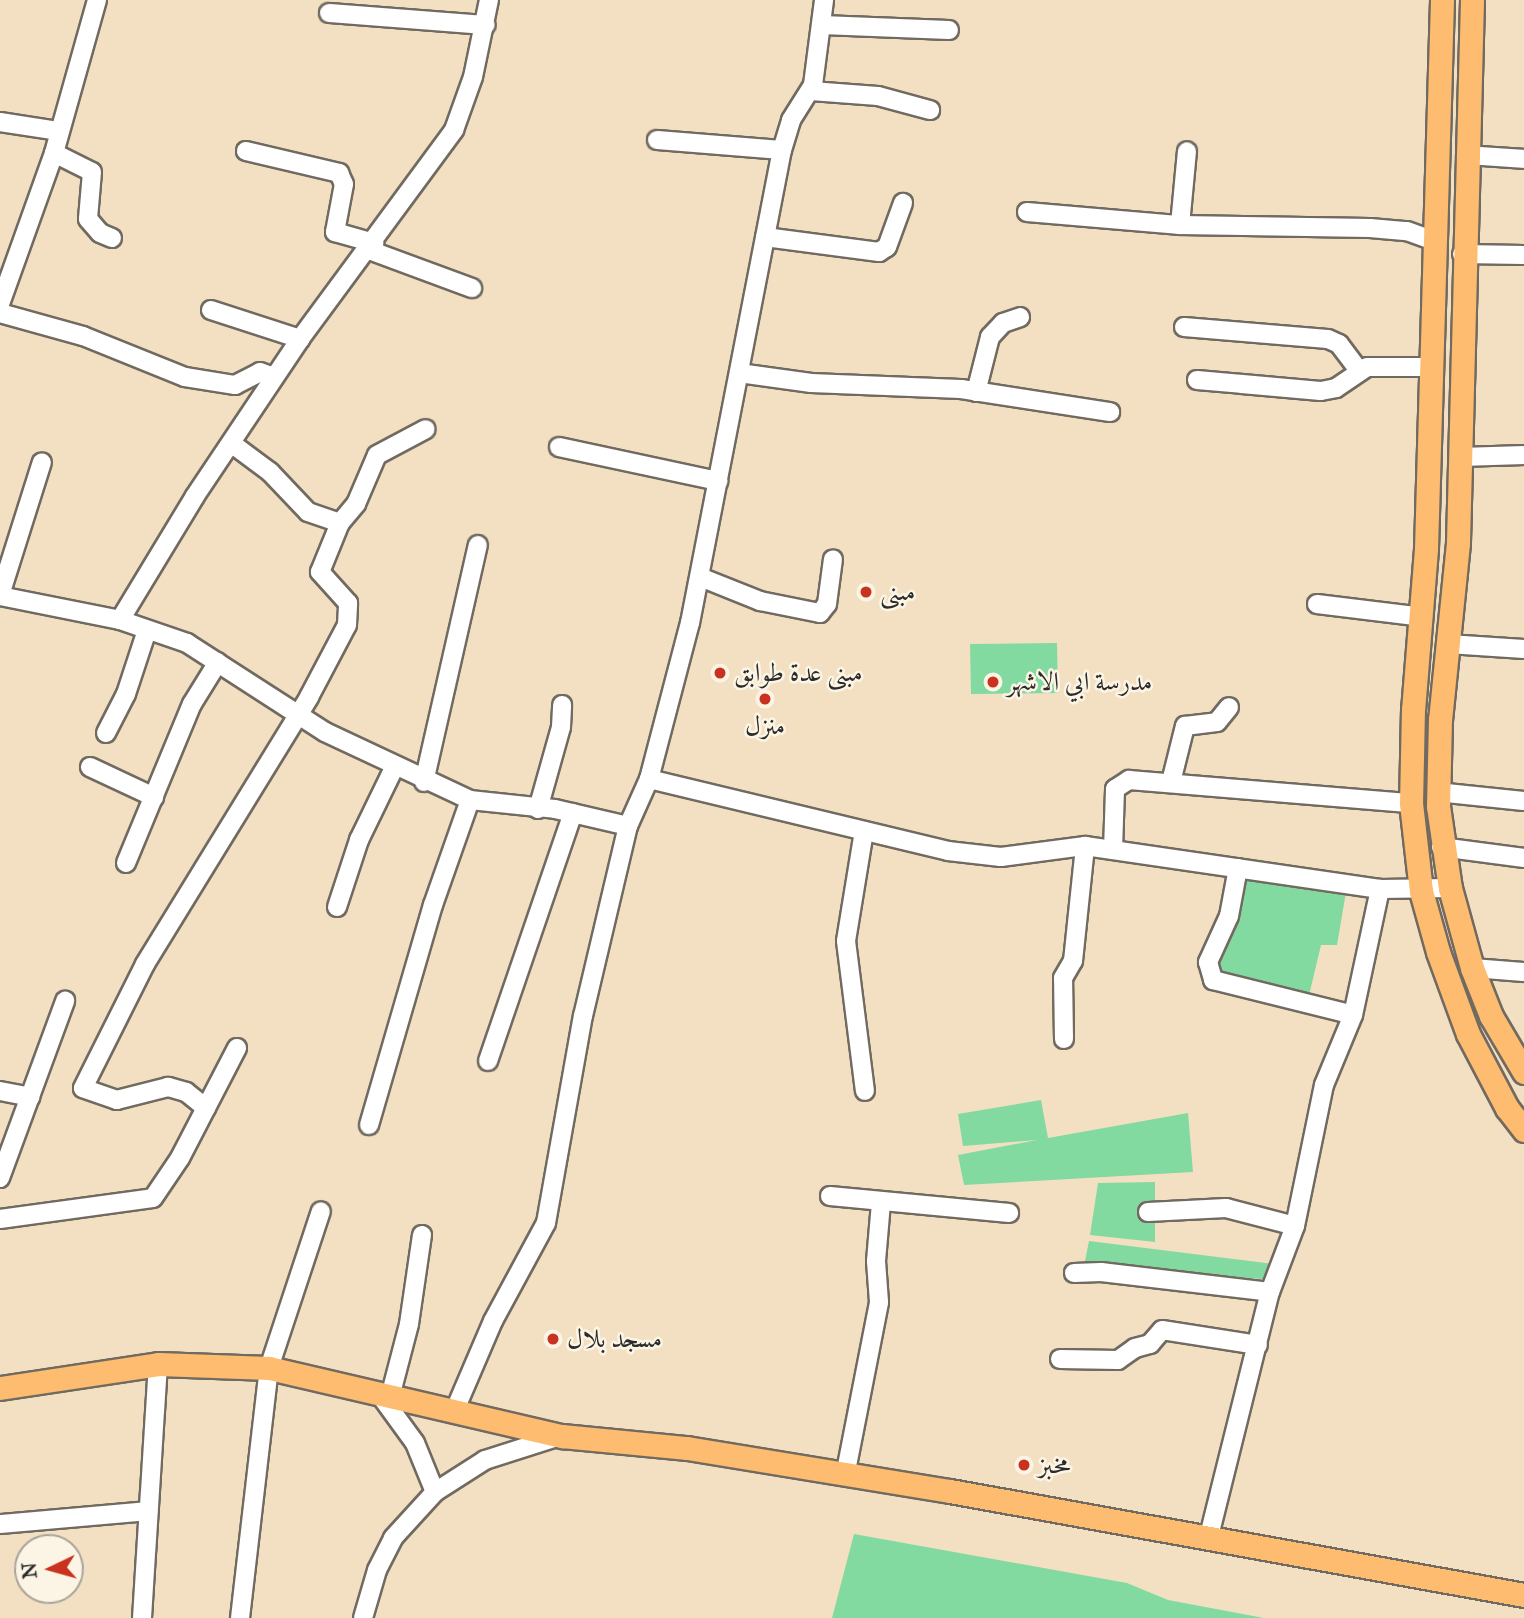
<!DOCTYPE html>
<html>
<head>
<meta charset="utf-8">
<style>
	body { margin:0 }
	#map { position:relative; width:1524px; height:1618px; overflow:hidden; background:#f3e0c3; font-family:"IM FELL Great Primer",Amiri,serif }
	div>[style] { position:absolute }
	.green>* { inset:0; background:#82daa0 }
	.roads { filter:drop-shadow(2px 0 #716a60) drop-shadow(-2px 0 #716a60) drop-shadow(0 2px #716a60) drop-shadow(0 -2px #716a60) }
	.minor>* { height:18px; margin:-9px; padding:0 9px; transform-origin:9px; border-radius:9px; background:#fff }
	.major>* { height:23px; margin:-11.5px; padding:0 11.5px; transform-origin:11.5px; border-radius:11.5px; background:#fdbc6f }
	.dots>* { width:19px; height:19px; translate:-50% -50%; box-sizing:border-box; border:4px solid #fcf5e5; border-radius:50% }
	span { translate:-50% -50%; white-space:nowrap; text-align:center; line-height:1.15; -webkit-text-stroke:5px #fcf5e5; paint-order:stroke }
	.poi-label { font-size:26px; color:#2b2b2b }
	.left { translate:0 -50%; text-align:left }
	.north { position:absolute; left:14px; top:1534px; width:70px; height:70px; box-sizing:border-box; background:#fcf5e5; border:2px solid #a8a49b; border-radius:50%; rotate:265deg; font-size:19px; font-weight:700; line-height:28px; text-align:center; color:#2b2b2b }
	.north::after { content:''; display:block; margin:auto; width:24px; height:32px; background:#c8321e; clip-path:polygon(50% 0,100% 100%,50% 72%,0 100%) }
</style>
</head>
<body>
<div id="map">
	<div class="green">
		<div style="clip-path:polygon(1057px 643px,1058px 693px,971px 694px,970px 644px)"></div>
		<div style="clip-path:polygon(1238px 868px,1347px 886px,1337px 945px,1321px 945px,1307px 1004px,1215px 982px,1211px 949px)"></div>
		<div style="clip-path:polygon(1041px 1100px,1048px 1138px,1188px 1113px,1193px 1172px,964px 1185px,958px 1155px,1037px 1140px,963px 1146px,958px 1114px)"></div>
		<div style="clip-path:polygon(1155px 1182px,1155px 1242px,1090px 1235px,1098px 1183px)"></div>
		<div style="clip-path:polygon(1089px 1241px,1283px 1265px,1277px 1280px,1084px 1266px)"></div>
		<div style="clip-path:polygon(854px 1534px,1127px 1583px,1168px 1600px,1264px 1618px,832px 1618px)"></div>
	</div>
	<div class="roads">
		<div class="minor">
			<div style="left:329px;top:13px;width:157px;rotate:4.4deg"></div>
			<div style="left:822px;top:25px;width:127px;rotate:2.3deg"></div>
			<div style="left:811px;top:91px;width:67px;rotate:4.3deg"></div>
			<div style="left:878px;top:96px;width:54px;rotate:15.1deg"></div>
			<div style="left:0;top:122px;width:60px;rotate:8.7deg"></div>
			<div style="left:657px;top:140px;width:125px;rotate:4.6deg"></div>
			<div style="left:246px;top:151px;width:96px;rotate:13.3deg"></div>
			<div style="left:339px;top:173px;width:12px;rotate:66deg"></div>
			<div style="left:344px;top:184px;width:49px;rotate:100.6deg"></div>
			<div style="left:335px;top:232px;width:41px;rotate:15.8deg"></div>
			<div style="left:54px;top:153px;width:42px;rotate:26.6deg"></div>
			<div style="left:92px;top:172px;width:47px;rotate:94.9deg"></div>
			<div style="left:88px;top:219px;width:18px;rotate:49deg"></div>
			<div style="left:100px;top:233px;width:13px;rotate:23deg"></div>
			<div style="left:1466px;top:155px;width:58px;rotate:3.9deg"></div>
			<div style="left:1027px;top:212px;width:154px;rotate:4.9deg"></div>
			<div style="left:1180px;top:225px;width:190px;rotate:0.9deg"></div>
			<div style="left:1370px;top:228px;width:37px;rotate:5deg"></div>
			<div style="left:1407px;top:231px;width:30px;rotate:20deg"></div>
			<div style="left:1180px;top:225px;width:74px;rotate:-84.6deg"></div>
			<div style="left:765px;top:237px;width:115px;rotate:7.5deg"></div>
			<div style="left:879px;top:252px;width:9px;rotate:-32deg"></div>
			<div style="left:887px;top:247px;width:47px;rotate:-70deg"></div>
			<div style="left:369px;top:250px;width:110px;rotate:20.3deg"></div>
			<div style="left:1462px;top:254px;width:62px;rotate:0.9deg"></div>
			<div style="left:0;top:304px;width:160px;rotate:-70.3deg"></div>
			<div style="left:54px;top:153px;width:159px;rotate:-74.3deg"></div>
			<div style="left:211px;top:310px;width:94px;rotate:18deg"></div>
			<div style="left:0;top:313px;width:86px;rotate:15.5deg"></div>
			<div style="left:83px;top:336px;width:110px;rotate:21.9deg"></div>
			<div style="left:185px;top:377px;width:51px;rotate:9.1deg"></div>
			<div style="left:235px;top:385px;width:28px;rotate:-27deg"></div>
			<div style="left:260px;top:372px;width:15px;rotate:20deg"></div>
			<div style="left:1184px;top:327px;width:144px;rotate:4.8deg"></div>
			<div style="left:1328px;top:339px;width:12px;rotate:24deg"></div>
			<div style="left:1339px;top:344px;width:34px;rotate:53deg"></div>
			<div style="left:739px;top:373px;width:73px;rotate:7.9deg"></div>
			<div style="left:811px;top:383px;width:150px;rotate:2.3deg"></div>
			<div style="left:961px;top:389px;width:151px;rotate:8.8deg"></div>
			<div style="left:1197px;top:380px;width:124px;rotate:5.1deg"></div>
			<div style="left:1321px;top:391px;width:15px;rotate:-11deg"></div>
			<div style="left:1336px;top:388px;width:37px;rotate:-34deg"></div>
			<div style="left:1367px;top:367px;width:64px"></div>
			<div style="left:976px;top:392px;width:57px;rotate:-75.7deg"></div>
			<div style="left:990px;top:337px;width:19px;rotate:-47deg"></div>
			<div style="left:1003px;top:323px;width:18px;rotate:-19deg"></div>
			<div style="left:231px;top:443px;width:49px;rotate:36.6deg"></div>
			<div style="left:270px;top:472px;width:55px;rotate:46.5deg"></div>
			<div style="left:308px;top:512px;width:34px;rotate:19deg"></div>
			<div style="left:559px;top:447px;width:163px;rotate:12.1deg"></div>
			<div style="left:1461px;top:457px;width:63px;rotate:-1.8deg"></div>
			<div style="left:700px;top:577px;width:65px;rotate:21.8deg"></div>
			<div style="left:760px;top:601px;width:61px;rotate:11.3deg"></div>
			<div style="left:820px;top:613px;width:11px;rotate:-52deg"></div>
			<div style="left:827px;top:604px;width:45px;rotate:-82.4deg"></div>
			<div style="left:0;top:595px;width:139px;rotate:-72.5deg"></div>
			<div style="left:0;top:596px;width:122px;rotate:11.3deg"></div>
			<div style="left:120px;top:620px;width:71px;rotate:18.9deg"></div>
			<div style="left:187px;top:643px;width:164px;rotate:32.8deg"></div>
			<div style="left:325px;top:732px;width:160px;rotate:25.1deg"></div>
			<div style="left:470px;top:800px;width:85px;rotate:6deg"></div>
			<div style="left:555px;top:809px;width:75px;rotate:13.1deg"></div>
			<div style="left:1317px;top:604px;width:107px;rotate:7deg"></div>
			<div style="left:120px;top:620px;width:145px;rotate:-58.8deg"></div>
			<div style="left:195px;top:496px;width:189px;rotate:-56.2deg"></div>
			<div style="left:300px;top:339px;width:260px;rotate:-53.6deg"></div>
			<div style="left:454px;top:130px;width:56px;rotate:-70.3deg"></div>
			<div style="left:473px;top:77px;width:79px;rotate:-78.3deg"></div>
			<div style="left:1448px;top:644px;width:76px;rotate:3.8deg"></div>
			<div style="left:106px;top:733px;width:44px;rotate:-62.9deg"></div>
			<div style="left:126px;top:694px;width:67px;rotate:-71.8deg"></div>
			<div style="left:90px;top:767px;width:71px;rotate:25.1deg"></div>
			<div style="left:649px;top:779px;width:308px;rotate:13.5deg"></div>
			<div style="left:948px;top:851px;width:53px;rotate:6.5deg"></div>
			<div style="left:1001px;top:857px;width:85px;rotate:-7.5deg"></div>
			<div style="left:1085px;top:846px;width:298px;rotate:8.3deg"></div>
			<div style="left:424px;top:782px;width:243px;rotate:-77.2deg"></div>
			<div style="left:1171px;top:782px;width:58px;rotate:-76deg"></div>
			<div style="left:1185px;top:726px;width:32px;rotate:-7deg"></div>
			<div style="left:1217px;top:722px;width:19px;rotate:-51deg"></div>
			<div style="left:1437px;top:792px;width:87px;rotate:5.9deg"></div>
			<div style="left:538px;top:809px;width:85px;rotate:-74.3deg"></div>
			<div style="left:561px;top:727px;width:22px;rotate:-87deg"></div>
			<div style="left:864px;top:831px;width:111px;rotate:99.3deg"></div>
			<div style="left:846px;top:941px;width:151px;rotate:82.8deg"></div>
			<div style="left:1441px;top:847px;width:84px;rotate:7.5deg"></div>
			<div style="left:1113px;top:850px;width:61px;rotate:-88.1deg"></div>
			<div style="left:1115px;top:789px;width:17px;rotate:-33deg"></div>
			<div style="left:1129px;top:780px;width:283px;rotate:4.7deg"></div>
			<div style="left:126px;top:863px;width:172px;rotate:-67.5deg"></div>
			<div style="left:192px;top:704px;width:49px;rotate:-58.2deg"></div>
			<div style="left:1238px;top:868px;width:49px;rotate:100.6deg"></div>
			<div style="left:1229px;top:916px;width:51px;rotate:114.5deg"></div>
			<div style="left:1208px;top:962px;width:19px;rotate:74deg"></div>
			<div style="left:1213px;top:980px;width:144px;rotate:14deg"></div>
			<div style="left:337px;top:907px;width:71px;rotate:-71.8deg"></div>
			<div style="left:359px;top:840px;width:80px;rotate:-64.1deg"></div>
			<div style="left:1472px;top:968px;width:52px;rotate:4.4deg"></div>
			<div style="left:1064px;top:1039px;width:61px;rotate:-90.9deg"></div>
			<div style="left:1063px;top:978px;width:20px;rotate:-60deg"></div>
			<div style="left:1073px;top:961px;width:116px;rotate:-84deg"></div>
			<div style="left:488px;top:1061px;width:262px;rotate:-71.1deg"></div>
			<div style="left:0;top:1091px;width:31px;rotate:11deg"></div>
			<div style="left:206px;top:1108px;width:26px;rotate:-141deg"></div>
			<div style="left:186px;top:1092px;width:19px;rotate:-164deg"></div>
			<div style="left:168px;top:1087px;width:53px;rotate:165.7deg"></div>
			<div style="left:117px;top:1100px;width:36px;rotate:-161deg"></div>
			<div style="left:83px;top:1088px;width:139px;rotate:-63.4deg"></div>
			<div style="left:145px;top:964px;width:313px;rotate:-58.4deg"></div>
			<div style="left:309px;top:697px;width:81px;rotate:-62.2deg"></div>
			<div style="left:347px;top:625px;width:22px;rotate:-87deg"></div>
			<div style="left:348px;top:603px;width:42px;rotate:-132.1deg"></div>
			<div style="left:320px;top:572px;width:53px;rotate:-67.8deg"></div>
			<div style="left:340px;top:523px;width:25px;rotate:-50deg"></div>
			<div style="left:356px;top:504px;width:53px;rotate:-66.8deg"></div>
			<div style="left:377px;top:455px;width:55px;rotate:-28deg"></div>
			<div style="left:369px;top:1125px;width:229px;rotate:-73.8deg"></div>
			<div style="left:433px;top:905px;width:111px;rotate:-70.6deg"></div>
			<div style="left:0;top:1178px;width:189px;rotate:-69.8deg"></div>
			<div style="left:830px;top:1196px;width:180px;rotate:5.4deg"></div>
			<div style="left:1148px;top:1212px;width:78px;rotate:-2.9deg"></div>
			<div style="left:1226px;top:1208px;width:71px;rotate:14.6deg"></div>
			<div style="left:0;top:1219px;width:154px;rotate:-7.8deg"></div>
			<div style="left:153px;top:1198px;width:48px;rotate:-56deg"></div>
			<div style="left:180px;top:1158px;width:124px;rotate:-62.6deg"></div>
			<div style="left:1074px;top:1273px;width:27px;rotate:-2deg"></div>
			<div style="left:1101px;top:1272px;width:170px;rotate:6.7deg"></div>
			<div style="left:1060px;top:1359px;width:58px;rotate:1deg"></div>
			<div style="left:1118px;top:1360px;width:21px;rotate:-35deg"></div>
			<div style="left:1135px;top:1348px;width:16px;rotate:-15deg"></div>
			<div style="left:1150px;top:1344px;width:18px;rotate:-49deg"></div>
			<div style="left:1162px;top:1330px;width:97px;rotate:8.9deg"></div>
			<div style="left:380px;top:1395px;width:59px;rotate:53.9deg"></div>
			<div style="left:415px;top:1443px;width:53px;rotate:67.8deg"></div>
			<div style="left:390px;top:1397px;width:75px;rotate:-75.4deg"></div>
			<div style="left:409px;top:1324px;width:90px;rotate:-81.7deg"></div>
			<div style="left:454px;top:1412px;width:99px;rotate:-66.8deg"></div>
			<div style="left:493px;top:1321px;width:111px;rotate:-61.6deg"></div>
			<div style="left:546px;top:1223px;width:210px;rotate:-79.9deg"></div>
			<div style="left:583px;top:1016px;width:195px;rotate:-76.7deg"></div>
			<div style="left:628px;top:826px;width:51px;rotate:-65.9deg"></div>
			<div style="left:649px;top:779px;width:161px;rotate:-75.3deg"></div>
			<div style="left:690px;top:623px;width:482px;rotate:-79deg"></div>
			<div style="left:782px;top:150px;width:31px;rotate:-73deg"></div>
			<div style="left:791px;top:120px;width:41px;rotate:-57.8deg"></div>
			<div style="left:813px;top:85px;width:86px;rotate:-82.6deg"></div>
			<div style="left:845px;top:1476px;width:177px;rotate:-78.9deg"></div>
			<div style="left:879px;top:1302px;width:41px;rotate:-94.2deg"></div>
			<div style="left:876px;top:1261px;width:58px;rotate:-85.1deg"></div>
			<div style="left:0;top:1524px;width:149px;rotate:-5deg"></div>
			<div style="left:1208px;top:1540px;width:256px;rotate:-76deg"></div>
			<div style="left:1270px;top:1292px;width:71px;rotate:-69.3deg"></div>
			<div style="left:1295px;top:1226px;width:144px;rotate:-78.4deg"></div>
			<div style="left:1324px;top:1085px;width:76px;rotate:-67.5deg"></div>
			<div style="left:1353px;top:1015px;width:129px;rotate:-77.9deg"></div>
			<div style="left:1380px;top:889px;width:70px;rotate:-0.8deg"></div>
			<div style="left:142px;top:1618px;width:255px;rotate:-86.4deg"></div>
			<div style="left:240px;top:1618px;width:252px;rotate:-83.4deg"></div>
			<div style="left:269px;top:1368px;width:165px;rotate:-71.7deg"></div>
			<div style="left:363px;top:1618px;width:50px;rotate:-73.7deg"></div>
			<div style="left:377px;top:1570px;width:36px;rotate:-63deg"></div>
			<div style="left:393px;top:1538px;width:62px;rotate:-47.6deg"></div>
			<div style="left:435px;top:1492px;width:59px;rotate:-32.6deg"></div>
			<div style="left:485px;top:1460px;width:79px;rotate:-17.7deg"></div>
		</div>
		<div class="major">
			<div style="left:1442px;top:0;width:549px;rotate:91.67deg"></div>
			<div style="left:1426px;top:549px;width:161px;rotate:94.6deg"></div>
			<div style="left:1413px;top:709px;width:94px;rotate:91.2deg"></div>
			<div style="left:1411px;top:803px;width:89px;rotate:83.5deg"></div>
			<div style="left:1421px;top:891px;width:63px;rotate:74.4deg"></div>
			<div style="left:1438px;top:952px;width:87px;rotate:69.9deg"></div>
			<div style="left:1468px;top:1034px;width:84px;rotate:62.2deg"></div>
			<div style="left:1507px;top:1108px;width:28px;rotate:52deg"></div>
			<div style="left:1472px;top:0;width:543px;rotate:91.48deg"></div>
			<div style="left:1458px;top:543px;width:177px;rotate:95.8deg"></div>
			<div style="left:1440px;top:719px;width:87px;rotate:91.3deg"></div>
			<div style="left:1438px;top:806px;width:83px;rotate:81.7deg"></div>
			<div style="left:1450px;top:888px;width:83px;rotate:74.6deg"></div>
			<div style="left:1472px;top:968px;width:52px;rotate:68.4deg"></div>
			<div style="left:1491px;top:1016px;width:65px;rotate:59.5deg"></div>
			<div style="left:0;top:1388px;width:160px;rotate:-8.6deg"></div>
			<div style="left:158px;top:1364px;width:111px;rotate:2.1deg"></div>
			<div style="left:269px;top:1368px;width:301px;rotate:13.1deg"></div>
			<div style="left:562px;top:1436px;width:126px;rotate:5.5deg"></div>
			<div style="left:687px;top:1448px;width:266px;rotate:9.3deg"></div>
			<div style="left:950px;top:1491px;width:583px;rotate:10.27deg"></div>
		</div>
	</div>
	<div class="dots">
		<div style="left:866px;top:592px;background:#c8321e"></div>
		<div style="left:720px;top:673px;background:#c8321e"></div>
		<div style="left:993px;top:682px;background:#c8321e"></div>
		<div style="left:765px;top:699px;background:#c8321e"></div>
		<div style="left:553px;top:1339px;background:#c8321e"></div>
		<div style="left:1024px;top:1465px;background:#c8321e"></div>
	</div>
	<div class="poi-label">
		<span class="left" style="left:880px;top:592px">مبنى</span>
		<span class="left" style="left:734px;top:673px">مبنى عدة طوابق</span>
		<span class="left" style="left:1007px;top:682px">مدرسة ابي الاشهر</span>
		<span style="left:765px;top:726px">منزل</span>
		<span class="left" style="left:567px;top:1339px">مسجد بلال</span>
		<span class="left" style="left:1038px;top:1465px">مخبز</span>
	</div>
	<div class="north">N</div>
</div>
</body>
</html>
